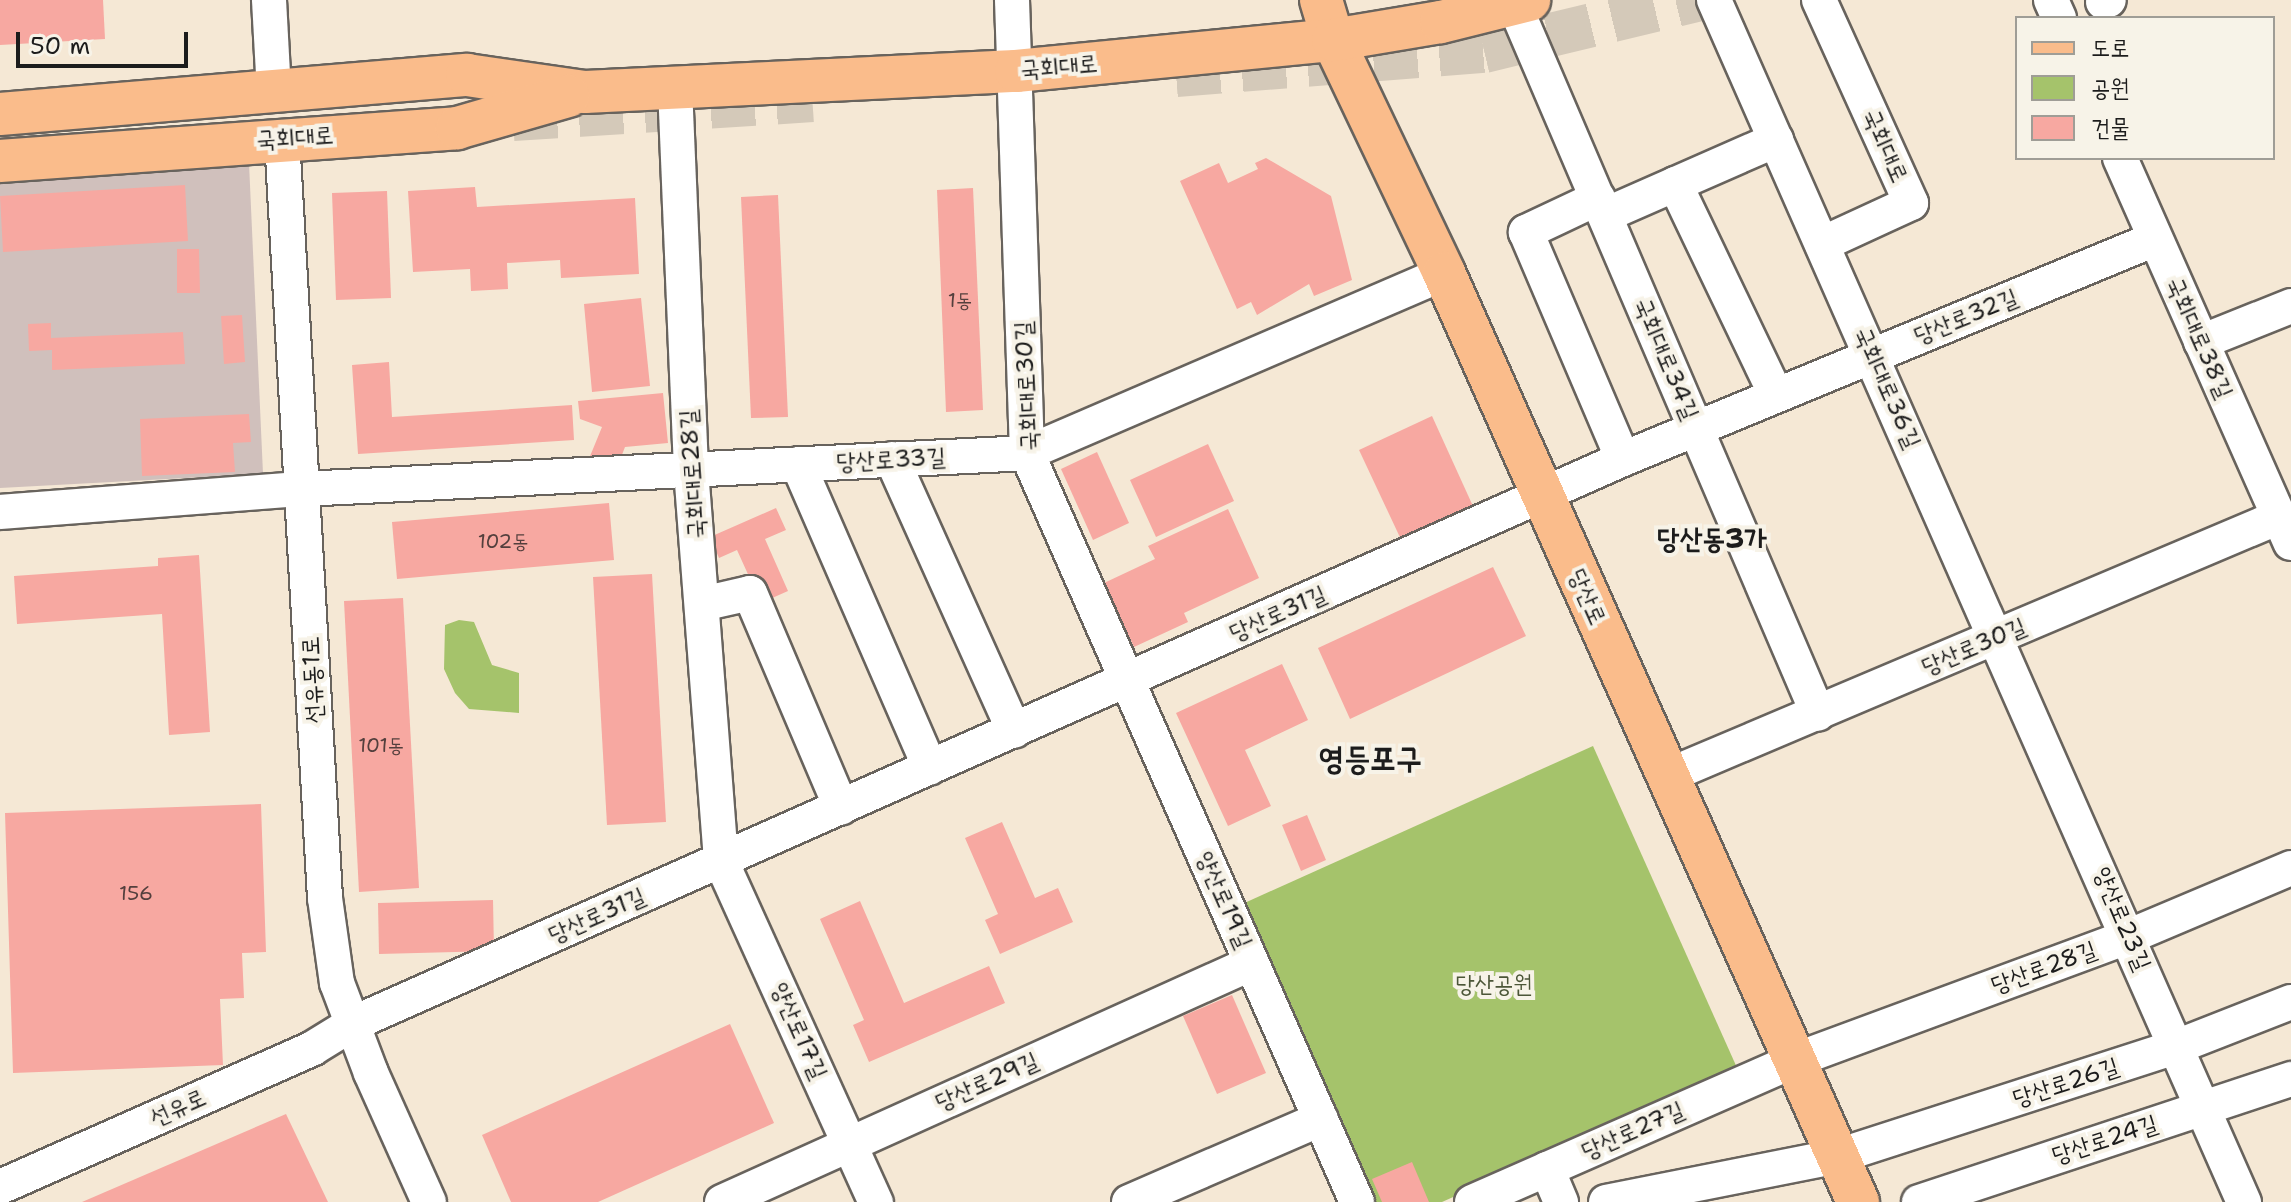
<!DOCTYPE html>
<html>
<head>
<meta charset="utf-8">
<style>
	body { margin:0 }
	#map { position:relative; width:2291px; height:1202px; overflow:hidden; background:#f5e8d5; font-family:"Shantell Sans","Poor Story",sans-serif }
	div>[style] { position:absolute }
	.industrial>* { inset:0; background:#d0c0bc }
	.green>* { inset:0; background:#a5c36b }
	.building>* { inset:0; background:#f7a8a1 }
	.highway-tunnel>* { height:44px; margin-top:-22px; transform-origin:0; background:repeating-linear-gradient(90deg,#d4c9b9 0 44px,transparent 0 66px) }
	.roads { filter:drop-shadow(2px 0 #68635d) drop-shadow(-2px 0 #68635d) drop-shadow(0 2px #68635d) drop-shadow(0 -2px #68635d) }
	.minor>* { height:34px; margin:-17px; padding:0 17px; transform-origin:17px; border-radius:17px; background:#fff }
	.major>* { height:42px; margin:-21px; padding:0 21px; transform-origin:21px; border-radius:21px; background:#fabc8b }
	span { translate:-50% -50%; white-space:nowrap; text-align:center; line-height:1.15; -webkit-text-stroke:8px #f7f3e8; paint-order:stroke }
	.number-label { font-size:20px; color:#533f3d }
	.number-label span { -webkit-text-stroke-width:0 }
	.street-label { font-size:24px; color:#1c1c1c }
	.park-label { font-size:24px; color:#4c5638 }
	.quarter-label { font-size:28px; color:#1c1c1c; font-weight:700 }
	.district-label { font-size:32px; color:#1c1c1c; font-weight:700 }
	.legend { position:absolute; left:2015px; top:16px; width:260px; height:144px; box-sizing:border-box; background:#f7f3e8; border:2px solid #9f9d96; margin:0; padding:10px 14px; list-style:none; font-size:24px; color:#1c1c1c }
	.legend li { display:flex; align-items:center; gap:16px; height:40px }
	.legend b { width:40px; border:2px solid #9f9d96 }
	.scale { position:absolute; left:16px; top:32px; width:172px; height:36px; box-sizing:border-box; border:4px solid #1c1c1c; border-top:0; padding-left:10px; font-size:24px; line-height:28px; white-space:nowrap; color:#1c1c1c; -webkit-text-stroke:6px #f7f3e8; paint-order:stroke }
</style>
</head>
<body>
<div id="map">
	<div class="industrial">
		<div style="clip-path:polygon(249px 163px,263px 474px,0 488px,0 183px)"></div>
	</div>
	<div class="green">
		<div style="clip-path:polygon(459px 620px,474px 622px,492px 665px,519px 673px,519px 713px,469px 709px,455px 693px,444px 669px,445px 625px)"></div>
		<div style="clip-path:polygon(1593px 746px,1738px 1070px,1442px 1202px,1373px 1202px,1240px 905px)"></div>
	</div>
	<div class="building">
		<div style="clip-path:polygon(0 0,103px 0,105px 39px,0 45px)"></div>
		<div style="clip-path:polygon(1266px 158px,1331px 196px,1352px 280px,1314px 296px,1309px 284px,1257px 315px,1251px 302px,1237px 309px,1180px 181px,1219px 163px,1228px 183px,1258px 169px,1255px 163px)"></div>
		<div style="clip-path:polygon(185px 185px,188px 241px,3px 252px,0 196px)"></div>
		<div style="clip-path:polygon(475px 187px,477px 207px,635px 198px,639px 274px,561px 278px,560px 260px,507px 263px,508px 289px,471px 291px,470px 269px,413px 272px,408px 191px)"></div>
		<div style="clip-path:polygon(973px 188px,983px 410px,946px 412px,937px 190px)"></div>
		<div style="clip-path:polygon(387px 191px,391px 298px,336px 300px,332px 193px)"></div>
		<div style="clip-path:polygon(778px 195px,788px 417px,751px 418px,741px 197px)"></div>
		<div style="clip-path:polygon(177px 249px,199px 249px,200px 293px,177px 293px)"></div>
		<div style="clip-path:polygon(641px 298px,650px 386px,592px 392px,584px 304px)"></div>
		<div style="clip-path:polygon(242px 315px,245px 362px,224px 364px,221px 316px)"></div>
		<div style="clip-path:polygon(51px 323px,51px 338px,183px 332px,185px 364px,52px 370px,52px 350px,29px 351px,28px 324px)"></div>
		<div style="clip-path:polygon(389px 362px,392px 417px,572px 405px,574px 440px,358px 454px,352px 365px)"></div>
		<div style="clip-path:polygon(663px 393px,668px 443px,625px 447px,618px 465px,586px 466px,602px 427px,580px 419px,578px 401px)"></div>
		<div style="clip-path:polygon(249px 414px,251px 442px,233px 443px,235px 472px,142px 476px,140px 419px)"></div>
		<div style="clip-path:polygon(1432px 416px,1477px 515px,1405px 548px,1359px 450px)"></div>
		<div style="clip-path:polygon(1208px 444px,1234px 501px,1156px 537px,1130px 480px)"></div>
		<div style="clip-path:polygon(1097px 452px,1129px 523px,1093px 540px,1061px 469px)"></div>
		<div style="clip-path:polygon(609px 503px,614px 560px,397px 579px,392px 522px)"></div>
		<div style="clip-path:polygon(776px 508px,786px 530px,765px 539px,788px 591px,761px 603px,737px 550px,719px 558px,710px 537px)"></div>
		<div style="clip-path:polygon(1228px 509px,1259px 578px,1184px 613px,1188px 622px,1134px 647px,1104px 583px,1155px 559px,1148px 546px)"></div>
		<div style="clip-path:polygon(199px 555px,210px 732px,169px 735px,162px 614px,17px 624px,14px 576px,158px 566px,158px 558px)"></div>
		<div style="clip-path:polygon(1493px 567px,1526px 636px,1350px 719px,1318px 648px)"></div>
		<div style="clip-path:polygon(652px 574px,666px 822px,607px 825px,593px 577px)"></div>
		<div style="clip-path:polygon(403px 598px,419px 888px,359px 892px,344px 601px)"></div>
		<div style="clip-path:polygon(1282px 664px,1308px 720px,1245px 750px,1271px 806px,1228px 826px,1176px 713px)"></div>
		<div style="clip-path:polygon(261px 804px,266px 952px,242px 953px,244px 998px,220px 999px,223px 1065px,13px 1073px,5px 813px)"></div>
		<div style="clip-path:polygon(1307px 815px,1326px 860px,1301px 871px,1282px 825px)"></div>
		<div style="clip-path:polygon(1002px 822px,1035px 898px,1058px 888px,1073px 922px,1000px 954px,985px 920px,998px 914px,965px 838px)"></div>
		<div style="clip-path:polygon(493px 900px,494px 951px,379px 954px,378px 903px)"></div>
		<div style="clip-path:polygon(860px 901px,904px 1003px,989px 966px,1005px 1003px,869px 1062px,853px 1025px,864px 1020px,820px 919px)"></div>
		<div style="clip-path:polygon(1232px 995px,1266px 1073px,1217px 1094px,1183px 1016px)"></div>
		<div style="clip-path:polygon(730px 1024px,774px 1123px,598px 1202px,511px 1202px,482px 1135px)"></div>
		<div style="clip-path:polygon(286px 1114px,328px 1202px,82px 1202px)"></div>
		<div style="clip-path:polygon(1412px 1162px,1429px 1202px,1382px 1202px,1372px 1179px)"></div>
	</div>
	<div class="highway-tunnel">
		<div style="left:1176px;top:75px;width:309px;rotate:-4.5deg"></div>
		<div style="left:1484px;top:51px;width:219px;rotate:-13.5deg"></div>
		<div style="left:513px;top:119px;width:300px;rotate:-3.6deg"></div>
	</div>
	<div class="roads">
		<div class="minor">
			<div style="left:269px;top:0;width:91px;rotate:86.9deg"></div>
			<div style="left:1012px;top:0;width:453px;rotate:88.1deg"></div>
			<div style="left:1027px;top:453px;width:818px;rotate:66.22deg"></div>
			<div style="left:1714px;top:0;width:1314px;rotate:66.21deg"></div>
			<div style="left:1819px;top:0;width:223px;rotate:65.6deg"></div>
			<div style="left:1911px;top:203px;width:98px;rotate:155.3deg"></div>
			<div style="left:2051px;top:0;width:20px;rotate:66deg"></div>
			<div style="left:2103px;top:2px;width:6px;rotate:-18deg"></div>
			<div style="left:1514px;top:4px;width:772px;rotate:66.82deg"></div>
			<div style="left:675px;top:87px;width:383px;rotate:87.6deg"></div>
			<div style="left:691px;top:470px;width:392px;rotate:85.6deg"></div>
			<div style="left:721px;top:861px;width:375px;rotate:65.6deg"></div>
			<div style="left:282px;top:138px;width:761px;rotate:86.76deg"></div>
			<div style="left:325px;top:898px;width:86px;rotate:82deg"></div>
			<div style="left:337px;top:983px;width:96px;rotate:69.3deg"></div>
			<div style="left:371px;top:1073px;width:141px;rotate:65.8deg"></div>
			<div style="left:2120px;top:158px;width:421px;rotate:66.1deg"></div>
			<div style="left:1675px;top:184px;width:234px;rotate:64.4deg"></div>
			<div style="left:1598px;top:198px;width:80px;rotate:154.7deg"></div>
			<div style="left:1526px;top:232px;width:247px;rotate:66.9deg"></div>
			<div style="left:1605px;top:215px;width:187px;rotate:-23.7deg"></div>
			<div style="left:2201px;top:342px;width:97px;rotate:-21.8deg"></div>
			<div style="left:892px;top:459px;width:298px;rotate:65.8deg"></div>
			<div style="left:798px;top:464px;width:331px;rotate:66.5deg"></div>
			<div style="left:0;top:512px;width:303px;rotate:-4.4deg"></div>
			<div style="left:302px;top:489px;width:726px;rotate:-2.84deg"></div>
			<div style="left:1027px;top:453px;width:454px;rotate:-23.3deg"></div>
			<div style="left:702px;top:604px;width:49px;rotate:-12.9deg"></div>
			<div style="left:750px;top:593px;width:233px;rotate:67deg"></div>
			<div style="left:1667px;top:776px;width:665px;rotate:-22.94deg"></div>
			<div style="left:1547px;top:1169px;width:36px;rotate:67deg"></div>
			<div style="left:0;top:1187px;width:342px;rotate:-23.9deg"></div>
			<div style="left:313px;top:1048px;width:46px;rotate:-31.6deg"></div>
			<div style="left:352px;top:1024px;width:1391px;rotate:-23.97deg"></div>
			<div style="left:1623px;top:459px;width:576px;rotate:-22.47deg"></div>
			<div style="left:722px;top:1202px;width:581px;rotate:-24.27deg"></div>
			<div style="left:1129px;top:1202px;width:209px;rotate:-23.4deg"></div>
			<div style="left:1472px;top:1202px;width:353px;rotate:-23.7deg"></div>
			<div style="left:1795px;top:1060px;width:357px;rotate:-20.3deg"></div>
			<div style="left:2130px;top:936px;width:175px;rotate:-22.9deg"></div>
			<div style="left:1606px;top:1202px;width:237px;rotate:-11.2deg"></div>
			<div style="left:1838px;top:1156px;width:355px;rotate:-17.9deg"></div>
			<div style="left:2176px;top:1047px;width:123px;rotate:-21.4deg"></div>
			<div style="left:1919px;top:1202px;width:392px;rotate:-18.3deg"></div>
		</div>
		<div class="major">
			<div style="left:1321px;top:0;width:42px;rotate:73.3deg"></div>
			<div style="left:1333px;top:40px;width:258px;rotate:64.5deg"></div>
			<div style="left:1444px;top:273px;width:1017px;rotate:65.98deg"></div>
			<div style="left:0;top:114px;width:469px;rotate:-4.8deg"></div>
			<div style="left:467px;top:75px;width:119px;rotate:8.2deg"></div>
			<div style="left:585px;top:92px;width:432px;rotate:-2.8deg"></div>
			<div style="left:1016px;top:71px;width:319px;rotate:-5.6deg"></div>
			<div style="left:1333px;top:40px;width:109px;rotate:-9.5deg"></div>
			<div style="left:1441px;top:22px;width:91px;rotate:-14deg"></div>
			<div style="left:0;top:161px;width:458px;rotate:-4.1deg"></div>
			<div style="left:457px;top:128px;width:116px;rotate:-16.1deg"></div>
		</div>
	</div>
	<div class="number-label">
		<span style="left:960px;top:300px">1동</span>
		<span style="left:503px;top:541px">102동</span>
		<span style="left:381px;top:745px">101동</span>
		<span style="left:136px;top:893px">156</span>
	</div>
	<div class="street-label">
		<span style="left:1059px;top:67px;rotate:-5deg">국회대로</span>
		<span style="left:295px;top:138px;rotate:-4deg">국회대로</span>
		<span style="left:1885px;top:146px;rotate:66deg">국회대로</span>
		<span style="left:1966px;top:317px;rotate:-22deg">당산로32길</span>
		<span style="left:2199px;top:338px;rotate:66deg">국회대로38길</span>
		<span style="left:1666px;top:359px;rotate:67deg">국회대로34길</span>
		<span style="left:1027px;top:386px;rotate:-93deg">국회대로30길</span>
		<span style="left:1887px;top:388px;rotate:66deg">국회대로36길</span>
		<span style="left:891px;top:460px;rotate:-3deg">당산로33길</span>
		<span style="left:693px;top:474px;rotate:-94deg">국회대로28길</span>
		<span style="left:1587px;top:597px;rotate:66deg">당산로</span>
		<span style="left:1278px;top:614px;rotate:-24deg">당산로31길</span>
		<span style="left:1974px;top:647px;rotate:-23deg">당산로30길</span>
		<span style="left:313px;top:680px;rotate:-93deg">선유동1로</span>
		<span style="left:1224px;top:900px;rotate:66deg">양산로19길</span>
		<span style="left:597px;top:916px;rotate:-24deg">당산로31길</span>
		<span style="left:2122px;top:919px;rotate:67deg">양산로23길</span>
		<span style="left:2044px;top:968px;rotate:-20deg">당산로28길</span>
		<span style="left:799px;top:1031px;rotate:66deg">양산로17길</span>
		<span style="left:987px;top:1082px;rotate:-24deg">당산로29길</span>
		<span style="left:2066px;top:1083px;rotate:-18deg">당산로26길</span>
		<span style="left:178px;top:1108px;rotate:-24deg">선유로</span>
		<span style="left:1633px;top:1131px;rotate:-24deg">당산로27길</span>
		<span style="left:2105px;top:1140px;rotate:-18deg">당산로24길</span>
	</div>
	<div class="park-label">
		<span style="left:1494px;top:985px">당산공원</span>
	</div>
	<div class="quarter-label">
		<span style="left:1712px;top:538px">당산동3가</span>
	</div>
	<div class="district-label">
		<span style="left:1370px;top:758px">영등포구</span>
	</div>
	<ul class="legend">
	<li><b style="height:10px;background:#fabc8b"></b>도로</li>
	<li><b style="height:22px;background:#a5c36b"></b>공원</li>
	<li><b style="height:22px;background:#f7a8a1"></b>건물</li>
	</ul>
	<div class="scale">50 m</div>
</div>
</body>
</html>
